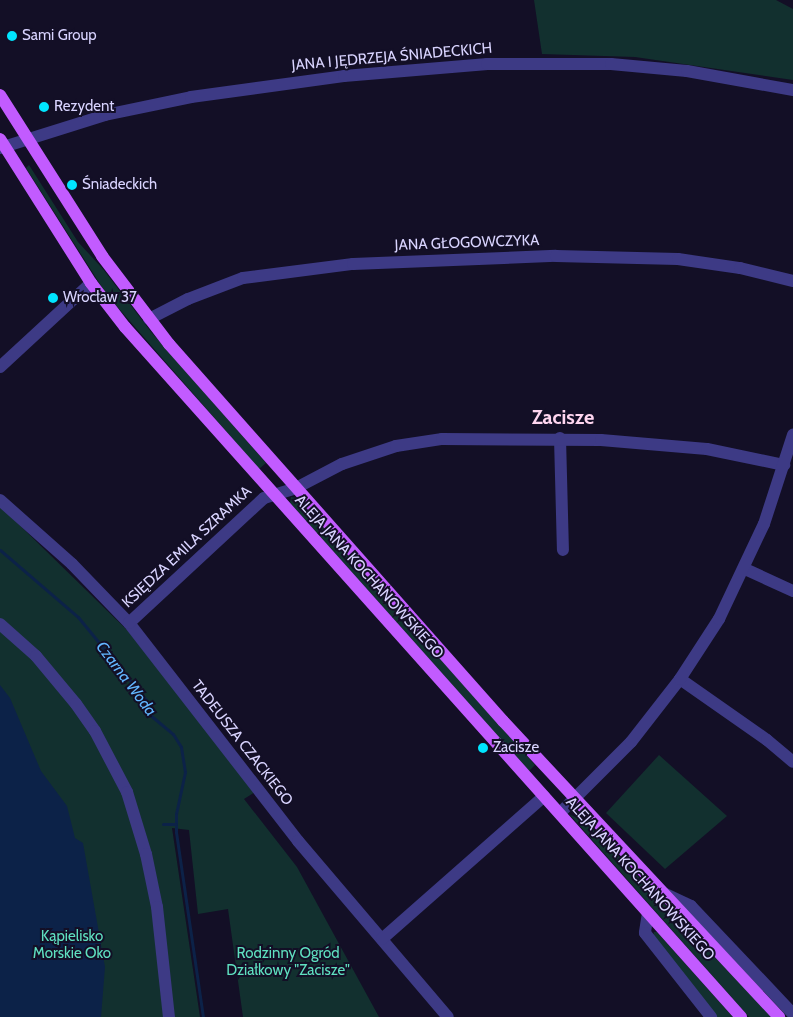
<!DOCTYPE html>
<html>
<head>
<meta charset="utf-8">
<style>
	body { margin:0 }
	#map { position:relative; width:793px; height:1017px; overflow:hidden; background:#130f26; font-family:Cabin,sans-serif }
	div>[style] { position:absolute }
	.green>* { inset:0; background:#12302f }
	.water>* { inset:0; background:#0c2248 }
	.stream>* { height:3px; margin:-1.5px; padding:0 1.5px; transform-origin:1.5px; border-radius:1.5px; background:#0c2248 }
	.minor>* { height:12px; margin:-6px; padding:0 6px; transform-origin:6px; border-radius:6px; background:#3d3a85 }
	.major>* { height:12px; margin:-6px; padding:0 6px; transform-origin:6px; border-radius:6px; background:#c25bff }
	.dots>* { width:14px; height:14px; translate:-50% -50%; box-sizing:border-box; border:2px solid #130f26; border-radius:50% }
	span { translate:-50% -50%; white-space:nowrap; text-align:center; line-height:1.15; -webkit-text-stroke:4px #130f26; paint-order:stroke }
	.poi-label { font-size:15px; color:#d9d4ff }
	.left { translate:0 -50%; text-align:left }
	.street-label { font-size:15px; color:#d9d4ff }
	.park-label { font-size:15px; color:#5fe0c0 }
	.water-label { font-size:16px; color:#62b6ff; font-style:italic }
	.district-label { font-size:20px; color:#ffd6f0; font-weight:700 }
</style>
</head>
<body>
<div id="map">
	<div class="green">
		<div style="clip-path:polygon(534px 0,776px 0,793px 9px,793px 80px,635px 57px,542px 54px)"></div>
		<div style="clip-path:polygon(29px 165px,78px 242px,103px 269px,152px 333px,266px 463px,259px 469px,107px 295px,26px 168px)"></div>
		<div style="clip-path:polygon(291px 497px,297px 498px,535px 765px,529px 771px,290px 503px)"></div>
		<div style="clip-path:polygon(0 506px,128px 631px,255px 792px,244px 799px,297px 867px,379px 1017px,243px 1017px,228px 909px,198px 914px,189px 830px,172px 828px,200px 1017px,0 1017px)"></div>
		<div style="clip-path:polygon(659px 755px,727px 816px,665px 869px,606px 813px)"></div>
		<div style="clip-path:polygon(569px 814px,587px 823px,772px 1017px,749px 1017px)"></div>
		<div style="clip-path:polygon(654px 932px,657px 932px,733px 1017px,717px 1017px,653px 936px)"></div>
	</div>
	<div class="water">
		<div style="clip-path:polygon(0 685px,10px 698px,41px 771px,67px 806px,75px 838px,83px 843px,105px 967px,101px 1017px,0 1017px)"></div>
	</div>
	<div class="stream">
		<div style="left:0;top:550px;width:103px;rotate:40.7deg"></div>
		<div style="left:78px;top:617px;width:107px;rotate:50.7deg"></div>
		<div style="left:146px;top:700px;width:14px;rotate:78deg"></div>
		<div style="left:149px;top:714px;width:31px;rotate:40deg"></div>
		<div style="left:173px;top:734px;width:15px;rotate:58deg"></div>
		<div style="left:181px;top:747px;width:25px;rotate:81deg"></div>
		<div style="left:185px;top:772px;width:43px;rotate:102.1deg"></div>
		<div style="left:176px;top:814px;width:18px;rotate:90deg"></div>
		<div style="left:176px;top:832px;width:187px;rotate:81.7deg"></div>
		<div style="left:163px;top:824px;width:13px"></div>
	</div>
	<div class="minor">
		<div style="left:0;top:148px;width:110px;rotate:-17.4deg"></div>
		<div style="left:105px;top:115px;width:88px;rotate:-11.8deg"></div>
		<div style="left:191px;top:97px;width:154px;rotate:-7.8deg"></div>
		<div style="left:344px;top:76px;width:144px;rotate:-4.8deg"></div>
		<div style="left:487px;top:64px;width:124px"></div>
		<div style="left:611px;top:64px;width:76px;rotate:5.3deg"></div>
		<div style="left:687px;top:71px;width:108px;rotate:10.2deg"></div>
		<div style="left:149px;top:319px;width:44px;rotate:-27.1deg"></div>
		<div style="left:188px;top:299px;width:59px;rotate:-20.9deg"></div>
		<div style="left:243px;top:278px;width:111px;rotate:-7.3deg"></div>
		<div style="left:353px;top:264px;width:203px;rotate:-2.3deg"></div>
		<div style="left:556px;top:256px;width:122px;rotate:1.4deg"></div>
		<div style="left:678px;top:259px;width:63px;rotate:8.3deg"></div>
		<div style="left:740px;top:268px;width:55px;rotate:13.8deg"></div>
		<div style="left:0;top:367px;width:124px;rotate:-42.7deg"></div>
		<div style="left:560px;top:438px;width:112px;rotate:88.5deg"></div>
		<div style="left:0;top:500px;width:96px;rotate:41.6deg"></div>
		<div style="left:72px;top:564px;width:82px;rotate:46deg"></div>
		<div style="left:129px;top:623px;width:276px;rotate:52.2deg"></div>
		<div style="left:298px;top:841px;width:231px;rotate:49.6deg"></div>
		<div style="left:745px;top:569px;width:53px;rotate:24.6deg"></div>
		<div style="left:129px;top:623px;width:184px;rotate:-42.8deg"></div>
		<div style="left:264px;top:498px;width:34px;rotate:-17deg"></div>
		<div style="left:296px;top:488px;width:52px;rotate:-27.6deg"></div>
		<div style="left:342px;top:464px;width:57px;rotate:-18.4deg"></div>
		<div style="left:396px;top:446px;width:47px;rotate:-8.7deg"></div>
		<div style="left:442px;top:439px;width:159px;rotate:0.4deg"></div>
		<div style="left:601px;top:440px;width:106px;rotate:4.9deg"></div>
		<div style="left:707px;top:449px;width:79px;rotate:11.7deg"></div>
		<div style="left:0;top:624px;width:48px;rotate:41.6deg"></div>
		<div style="left:36px;top:656px;width:62px;rotate:50.2deg"></div>
		<div style="left:76px;top:704px;width:33px;rotate:55deg"></div>
		<div style="left:95px;top:731px;width:69px;rotate:62.3deg"></div>
		<div style="left:127px;top:792px;width:65px;rotate:73deg"></div>
		<div style="left:146px;top:854px;width:54px;rotate:78.3deg"></div>
		<div style="left:157px;top:907px;width:111px;rotate:83.8deg"></div>
		<div style="left:680px;top:679px;width:106px;rotate:35deg"></div>
		<div style="left:767px;top:740px;width:34px;rotate:40deg"></div>
		<div style="left:560px;top:813px;width:100px;rotate:-45deg"></div>
		<div style="left:631px;top:742px;width:80px;rotate:-52.1deg"></div>
		<div style="left:680px;top:679px;width:72px;rotate:-57deg"></div>
		<div style="left:719px;top:619px;width:105px;rotate:-64.7deg"></div>
		<div style="left:764px;top:524px;width:94px;rotate:-72deg"></div>
		<div style="left:661px;top:892px;width:33px;rotate:25deg"></div>
		<div style="left:691px;top:906px;width:149px;rotate:46.6deg"></div>
		<div style="left:648px;top:913px;width:20px;rotate:99deg"></div>
		<div style="left:645px;top:933px;width:107px;rotate:51.8deg"></div>
		<div style="left:382px;top:939px;width:216px;rotate:-41.4deg"></div>
	</div>
	<div class="major">
		<div style="left:0;top:95px;width:191px;rotate:57.6deg"></div>
		<div style="left:102px;top:256px;width:111px;rotate:52.7deg"></div>
		<div style="left:169px;top:344px;width:504px;rotate:48.46deg"></div>
		<div style="left:503px;top:721px;width:405px;rotate:47deg"></div>
		<div style="left:0;top:139px;width:170px;rotate:57.7deg"></div>
		<div style="left:91px;top:283px;width:56px;rotate:52.3deg"></div>
		<div style="left:125px;top:327px;width:925px;rotate:48.24deg"></div>
	</div>
	<div class="dots">
		<div style="left:12px;top:36px;background:#00e5ff"></div>
		<div style="left:44px;top:107px;background:#00e5ff"></div>
		<div style="left:72px;top:185px;background:#00e5ff"></div>
		<div style="left:53px;top:298px;background:#00e5ff"></div>
		<div style="left:483px;top:748px;background:#00e5ff"></div>
	</div>
	<div class="poi-label">
		<span class="left" style="left:22px;top:36px">Sami Group</span>
		<span class="left" style="left:54px;top:107px">Rezydent</span>
		<span class="left" style="left:82px;top:185px">Śniadeckich</span>
		<span class="left" style="left:63px;top:298px">Wrocław 37</span>
		<span class="left" style="left:493px;top:748px">Zacisze</span>
	</div>
	<div class="street-label">
		<span style="left:392px;top:57px;rotate:-5deg">JANA I JĘDRZEJA ŚNIADECKICH</span>
		<span style="left:467px;top:243px;rotate:-2deg">JANA GŁOGOWCZYKA</span>
		<span style="left:187px;top:547px;rotate:-43deg">KSIĘDZA EMILA SZRAMKA</span>
		<span style="left:369px;top:577px;rotate:48deg">ALEJA JANA KOCHANOWSKIEGO</span>
		<span style="left:242px;top:743px;rotate:52deg">TADEUSZA CZACKIEGO</span>
		<span style="left:640px;top:879px;rotate:48deg">ALEJA JANA KOCHANOWSKIEGO</span>
	</div>
	<div class="park-label">
		<span style="left:72px;top:945px">Kąpielisko<br>Morskie Oko</span>
		<span style="left:288px;top:962px">Rodzinny Ogród<br>Działkowy "Zacisze"</span>
	</div>
	<div class="water-label">
		<span style="left:126px;top:679px;rotate:53deg">Czarna Woda</span>
	</div>
	<div class="district-label">
		<span style="left:563px;top:417px">Zacisze</span>
	</div>
</div>
</body>
</html>
